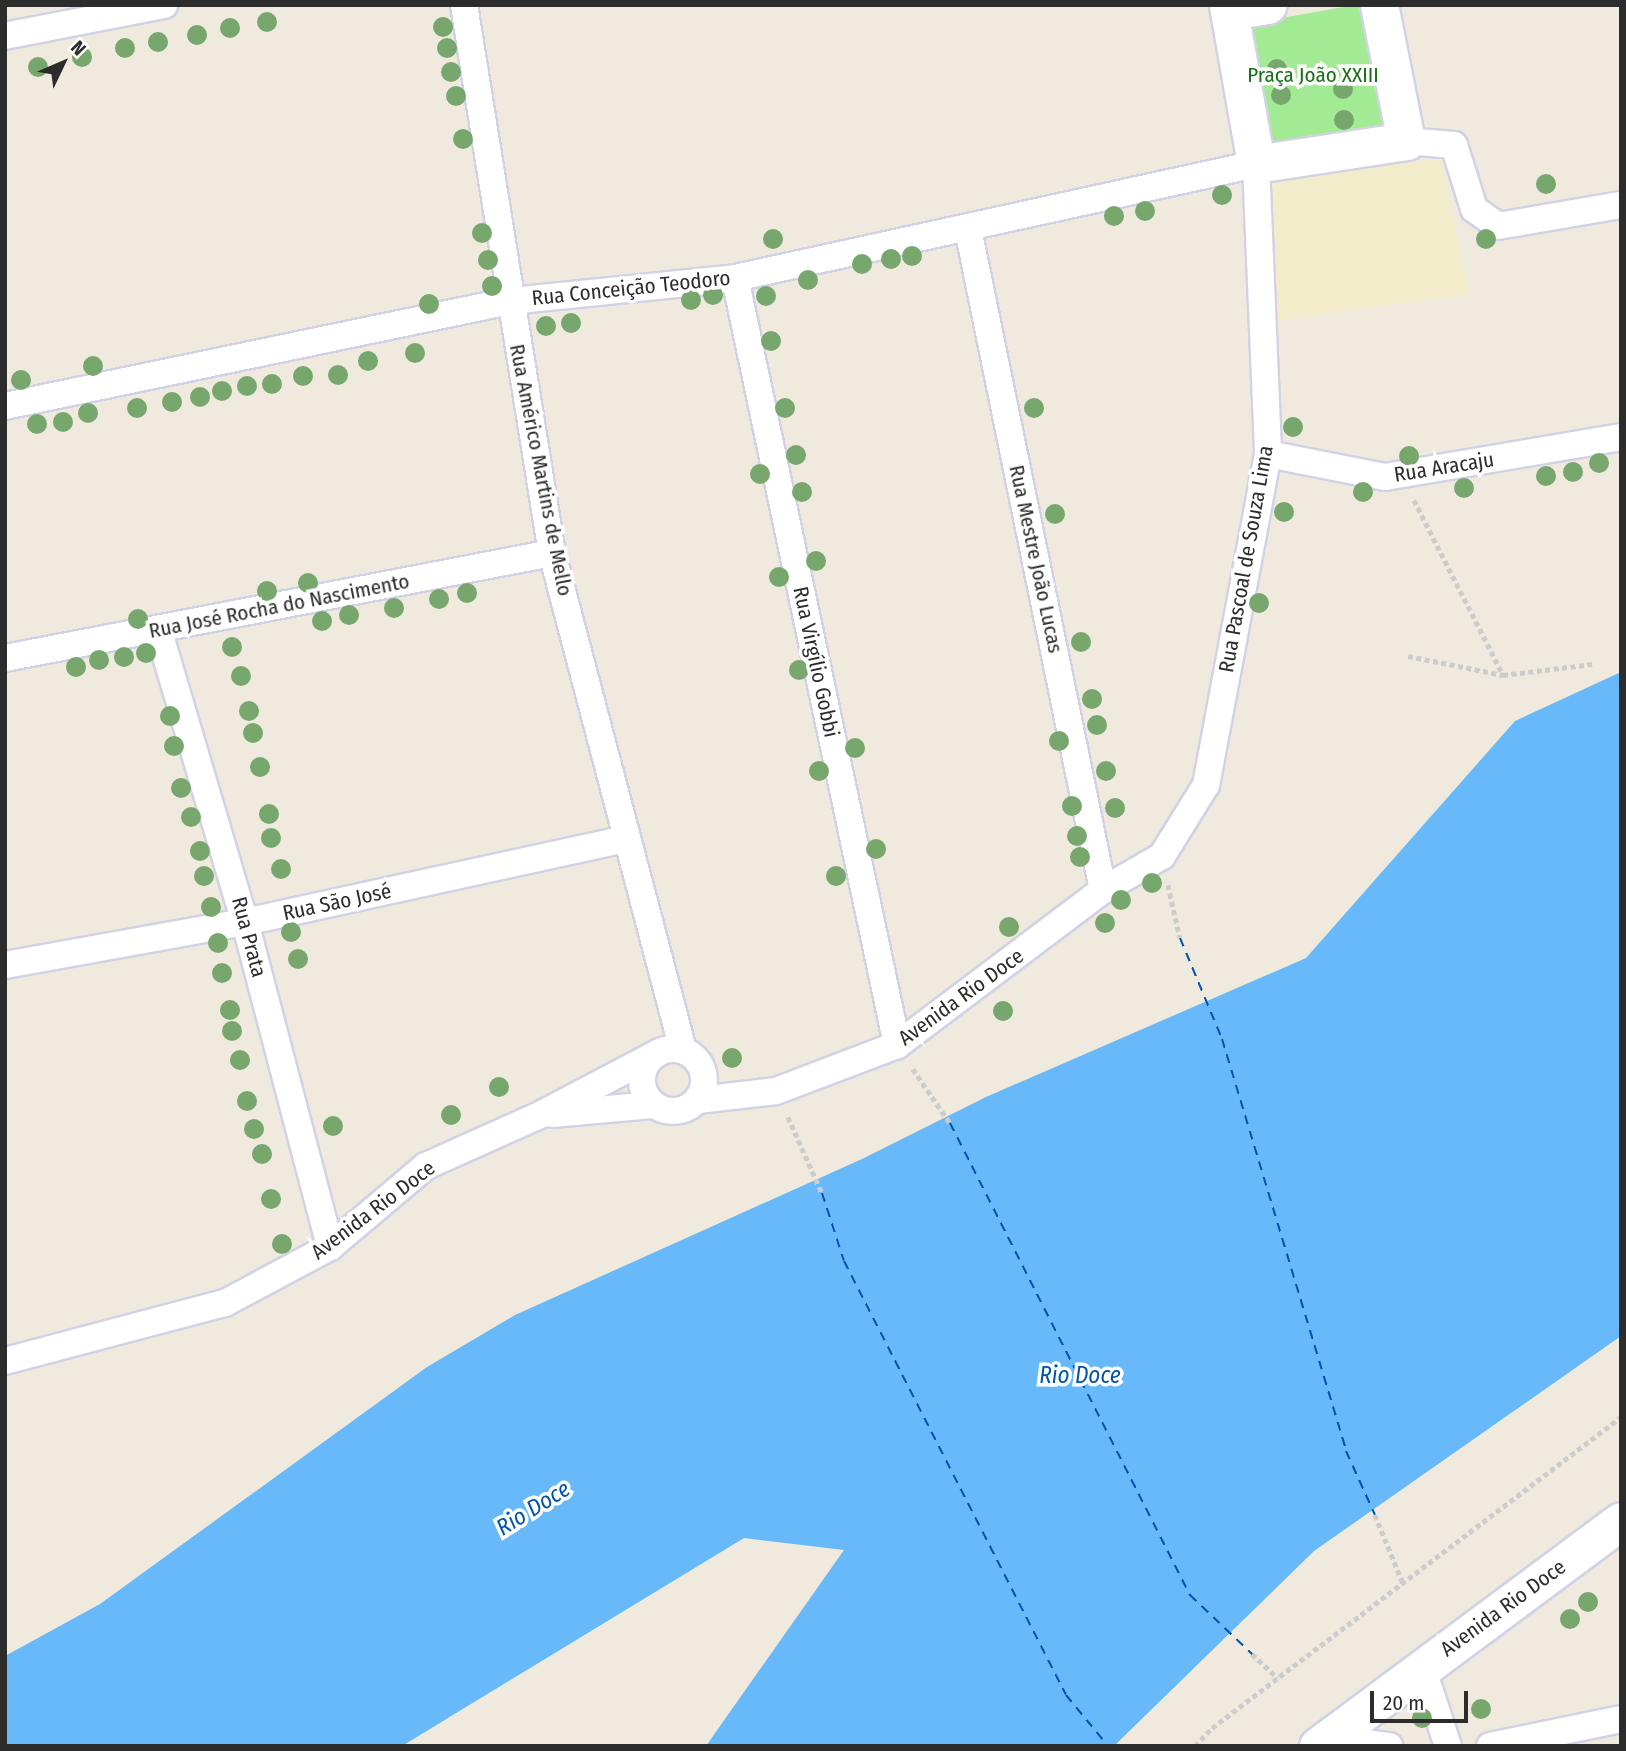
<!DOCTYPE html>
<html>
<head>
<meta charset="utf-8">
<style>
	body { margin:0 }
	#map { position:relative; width:1626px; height:1751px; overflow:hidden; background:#efeadd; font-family:"Fira Sans Condensed",sans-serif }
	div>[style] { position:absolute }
	.education>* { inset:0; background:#f2eccb }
	.green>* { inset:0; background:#a3ea94 }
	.water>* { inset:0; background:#67b9fa }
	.ferry>* { height:2px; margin-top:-1px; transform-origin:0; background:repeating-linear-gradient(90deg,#0153ab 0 9px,transparent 0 16px) }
	.path>* { height:4.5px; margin-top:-2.25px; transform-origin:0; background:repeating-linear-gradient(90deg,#ccc 0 5px,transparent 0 8.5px) }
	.roads { filter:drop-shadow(2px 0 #d2d2e6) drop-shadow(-2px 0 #d2d2e6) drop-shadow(0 2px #d2d2e6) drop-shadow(0 -2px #d2d2e6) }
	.street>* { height:26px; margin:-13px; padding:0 13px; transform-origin:13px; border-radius:13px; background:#fff }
	.street>.ring { margin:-13px; padding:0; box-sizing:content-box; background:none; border:26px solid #fff; border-radius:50% }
	.secondary>* { height:37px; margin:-18.5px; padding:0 18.5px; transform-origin:18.5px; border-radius:18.5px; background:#fff }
	.trees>* { width:20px; height:20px; margin:-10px; border-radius:50%; background:#78a76e }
	span { translate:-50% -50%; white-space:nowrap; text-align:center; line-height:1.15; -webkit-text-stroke:7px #fff; paint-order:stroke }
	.park-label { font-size:21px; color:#177114 }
	.street-label { font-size:21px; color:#2c2c2c }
	.water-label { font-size:23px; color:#0153ab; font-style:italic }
	.frame { position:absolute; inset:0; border:7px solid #2c2c2c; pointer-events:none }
	.north { position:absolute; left:28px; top:28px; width:70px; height:70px; -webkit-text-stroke:5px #fff; paint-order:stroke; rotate:46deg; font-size:19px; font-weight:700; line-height:28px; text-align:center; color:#2c2c2c }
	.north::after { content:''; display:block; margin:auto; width:24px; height:32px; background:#2c2c2c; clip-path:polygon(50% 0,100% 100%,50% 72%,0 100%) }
	.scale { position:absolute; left:1370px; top:1691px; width:98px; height:32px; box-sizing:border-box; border:4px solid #2c2c2c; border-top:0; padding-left:9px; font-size:21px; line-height:24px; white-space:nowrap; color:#2c2c2c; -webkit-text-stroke:5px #fff; paint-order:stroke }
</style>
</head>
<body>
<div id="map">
	<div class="education">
		<div style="clip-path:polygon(1441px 159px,1469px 294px,1272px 321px,1263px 180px)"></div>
	</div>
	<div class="green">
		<div style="clip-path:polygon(1355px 5px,1364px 5px,1385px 125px,1262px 147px,1241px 25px)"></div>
	</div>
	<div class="water">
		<div style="clip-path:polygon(1621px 672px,1621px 1336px,1314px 1551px,1114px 1746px,706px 1746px,844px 1550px,744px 1538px,402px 1746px,5px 1746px,5px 1656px,100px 1604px,427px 1367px,515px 1315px,862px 1159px,986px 1097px,1306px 958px,1515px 721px)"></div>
	</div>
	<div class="ferry">
		<div style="left:1180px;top:938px;width:109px;rotate:67.4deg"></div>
		<div style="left:1222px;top:1039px;width:430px;rotate:73.2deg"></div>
		<div style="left:1346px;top:1451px;width:70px;rotate:65.6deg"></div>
		<div style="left:950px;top:1123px;width:530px;rotate:63.05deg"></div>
		<div style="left:1190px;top:1595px;width:86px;rotate:43.6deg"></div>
		<div style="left:822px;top:1193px;width:71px;rotate:72.1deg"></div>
		<div style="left:844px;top:1261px;width:487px;rotate:62.9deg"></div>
		<div style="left:1066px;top:1695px;width:66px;rotate:50.5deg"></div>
	</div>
	<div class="path">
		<div style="left:1414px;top:500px;width:196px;rotate:63deg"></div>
		<div style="left:1408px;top:656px;width:97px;rotate:11.3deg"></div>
		<div style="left:1503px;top:675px;width:90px;rotate:-7deg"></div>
		<div style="left:1168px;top:885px;width:54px;rotate:77.2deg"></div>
		<div style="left:913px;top:1069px;width:65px;rotate:55.6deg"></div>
		<div style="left:788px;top:1117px;width:83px;rotate:65.9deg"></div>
		<div style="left:1375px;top:1515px;width:74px;rotate:67.6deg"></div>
		<div style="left:1252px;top:1654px;width:35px;rotate:43deg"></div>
		<div style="left:1195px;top:1746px;width:25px;rotate:-47deg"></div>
		<div style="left:1212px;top:1728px;width:514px;rotate:-37.25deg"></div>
	</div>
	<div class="roads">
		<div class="street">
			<div style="left:464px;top:5px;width:555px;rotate:80.88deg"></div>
			<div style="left:552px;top:553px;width:514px;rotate:75.23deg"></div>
			<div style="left:5px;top:36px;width:162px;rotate:-11deg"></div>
			<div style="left:1406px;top:141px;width:48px;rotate:4.8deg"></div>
			<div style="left:1454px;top:145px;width:67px;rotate:72.6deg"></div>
			<div style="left:1474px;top:209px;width:29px;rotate:35deg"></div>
			<div style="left:1498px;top:226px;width:125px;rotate:-9.7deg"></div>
			<div style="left:968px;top:229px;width:675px;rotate:78.46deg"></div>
			<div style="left:735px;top:278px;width:784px;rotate:78.07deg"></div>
			<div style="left:5px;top:406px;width:516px;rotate:-11.75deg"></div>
			<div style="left:510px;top:301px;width:226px;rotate:-5.8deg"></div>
			<div style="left:735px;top:278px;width:533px;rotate:-12.34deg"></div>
			<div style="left:1256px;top:164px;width:290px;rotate:87.6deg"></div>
			<div style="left:1268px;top:454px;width:337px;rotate:100.6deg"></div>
			<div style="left:1206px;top:785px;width:84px;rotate:121.8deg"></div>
			<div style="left:1162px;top:856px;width:68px;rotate:150deg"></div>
			<div style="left:1103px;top:890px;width:258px;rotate:143deg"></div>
			<div style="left:897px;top:1045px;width:129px;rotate:159.2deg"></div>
			<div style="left:776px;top:1091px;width:79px;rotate:173.4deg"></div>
			<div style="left:1268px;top:454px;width:119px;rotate:11.1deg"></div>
			<div style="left:1385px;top:477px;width:239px;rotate:-9.6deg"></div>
			<div style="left:158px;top:629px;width:306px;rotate:73.5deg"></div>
			<div style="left:245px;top:922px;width:336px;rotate:75.3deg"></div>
			<div style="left:5px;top:658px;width:557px;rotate:-10.87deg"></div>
			<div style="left:5px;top:965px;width:244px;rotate:-10.2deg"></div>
			<div style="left:245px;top:922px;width:390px;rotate:-12.3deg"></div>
			<div class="ring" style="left:642px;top:1049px;width:36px;height:36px"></div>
			<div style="left:552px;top:1114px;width:101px;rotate:-5.1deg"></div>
			<div style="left:5px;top:1361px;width:228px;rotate:-14.8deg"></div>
			<div style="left:225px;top:1303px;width:119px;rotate:-28.1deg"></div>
			<div style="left:330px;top:1247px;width:126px;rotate:-40.2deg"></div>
			<div style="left:426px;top:1166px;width:125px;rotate:-24.1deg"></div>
			<div style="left:540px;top:1115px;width:133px;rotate:-27.7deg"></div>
			<div style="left:1422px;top:1667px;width:83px;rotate:71.8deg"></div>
			<div style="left:1327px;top:1738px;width:63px;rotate:7.4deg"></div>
			<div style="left:1490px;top:1746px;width:134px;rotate:-11.6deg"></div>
		</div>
		<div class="secondary">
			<div style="left:1228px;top:5px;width:161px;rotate:80deg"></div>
			<div style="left:1256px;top:164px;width:152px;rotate:-8.7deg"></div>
			<div style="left:1406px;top:141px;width:139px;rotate:-101.2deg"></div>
			<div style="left:1229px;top:11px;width:39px;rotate:-9deg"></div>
			<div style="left:1318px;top:1746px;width:377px;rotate:-36.6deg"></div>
		</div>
	</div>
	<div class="trees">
		<div style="left:267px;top:22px"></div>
		<div style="left:443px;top:27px"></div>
		<div style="left:230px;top:28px"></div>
		<div style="left:197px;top:35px"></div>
		<div style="left:158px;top:42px"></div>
		<div style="left:125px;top:48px"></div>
		<div style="left:447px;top:48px"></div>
		<div style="left:82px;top:57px"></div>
		<div style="left:38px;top:67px"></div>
		<div style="left:1277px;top:69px"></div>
		<div style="left:451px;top:72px"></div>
		<div style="left:1343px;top:89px"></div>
		<div style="left:1281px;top:95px"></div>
		<div style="left:456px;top:96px"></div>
		<div style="left:1344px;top:120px"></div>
		<div style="left:463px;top:139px"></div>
		<div style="left:1546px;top:184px"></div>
		<div style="left:1222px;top:195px"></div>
		<div style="left:1145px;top:211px"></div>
		<div style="left:1114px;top:216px"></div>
		<div style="left:482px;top:233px"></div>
		<div style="left:773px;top:239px"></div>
		<div style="left:1486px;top:239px"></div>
		<div style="left:912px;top:256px"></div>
		<div style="left:891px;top:259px"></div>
		<div style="left:488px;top:260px"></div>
		<div style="left:862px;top:264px"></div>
		<div style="left:808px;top:280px"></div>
		<div style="left:492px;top:286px"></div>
		<div style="left:713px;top:295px"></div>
		<div style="left:766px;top:296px"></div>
		<div style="left:691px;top:300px"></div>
		<div style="left:429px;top:304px"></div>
		<div style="left:571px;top:323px"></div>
		<div style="left:546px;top:326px"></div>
		<div style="left:771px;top:341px"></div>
		<div style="left:415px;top:353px"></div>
		<div style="left:368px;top:361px"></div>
		<div style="left:93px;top:366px"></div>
		<div style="left:338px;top:375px"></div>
		<div style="left:303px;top:376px"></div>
		<div style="left:21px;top:380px"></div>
		<div style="left:272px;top:384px"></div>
		<div style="left:247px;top:386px"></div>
		<div style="left:222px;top:391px"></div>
		<div style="left:200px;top:397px"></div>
		<div style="left:172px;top:402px"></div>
		<div style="left:137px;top:408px"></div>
		<div style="left:785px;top:408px"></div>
		<div style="left:1034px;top:408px"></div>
		<div style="left:88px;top:413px"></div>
		<div style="left:63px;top:422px"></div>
		<div style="left:37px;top:424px"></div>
		<div style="left:1293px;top:427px"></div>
		<div style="left:796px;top:455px"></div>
		<div style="left:1409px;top:456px"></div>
		<div style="left:1599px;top:463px"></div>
		<div style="left:1573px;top:472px"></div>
		<div style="left:760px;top:474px"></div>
		<div style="left:1546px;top:476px"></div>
		<div style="left:1464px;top:488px"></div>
		<div style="left:802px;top:492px"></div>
		<div style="left:1363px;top:492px"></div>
		<div style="left:1284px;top:512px"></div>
		<div style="left:1055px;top:514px"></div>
		<div style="left:816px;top:561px"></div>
		<div style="left:779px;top:577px"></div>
		<div style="left:308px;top:583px"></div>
		<div style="left:267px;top:591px"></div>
		<div style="left:467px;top:593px"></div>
		<div style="left:439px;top:599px"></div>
		<div style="left:1259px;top:603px"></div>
		<div style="left:394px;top:608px"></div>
		<div style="left:349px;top:615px"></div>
		<div style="left:138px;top:619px"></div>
		<div style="left:322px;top:621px"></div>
		<div style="left:1081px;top:642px"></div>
		<div style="left:232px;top:647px"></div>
		<div style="left:146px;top:653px"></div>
		<div style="left:124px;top:657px"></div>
		<div style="left:99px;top:660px"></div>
		<div style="left:76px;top:667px"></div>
		<div style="left:799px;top:670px"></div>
		<div style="left:241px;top:676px"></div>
		<div style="left:1092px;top:699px"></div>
		<div style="left:249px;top:711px"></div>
		<div style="left:170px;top:716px"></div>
		<div style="left:1097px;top:725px"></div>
		<div style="left:253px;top:733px"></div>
		<div style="left:1059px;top:741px"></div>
		<div style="left:174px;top:746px"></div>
		<div style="left:855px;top:748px"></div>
		<div style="left:260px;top:767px"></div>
		<div style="left:819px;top:771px"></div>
		<div style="left:1106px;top:771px"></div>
		<div style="left:181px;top:788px"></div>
		<div style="left:1072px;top:806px"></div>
		<div style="left:1115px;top:808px"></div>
		<div style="left:269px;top:814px"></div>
		<div style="left:191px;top:817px"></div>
		<div style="left:1077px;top:836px"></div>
		<div style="left:271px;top:838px"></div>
		<div style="left:876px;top:849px"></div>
		<div style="left:200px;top:851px"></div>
		<div style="left:1080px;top:857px"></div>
		<div style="left:281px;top:869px"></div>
		<div style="left:204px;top:876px"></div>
		<div style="left:836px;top:876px"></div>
		<div style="left:1152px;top:883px"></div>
		<div style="left:1121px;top:900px"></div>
		<div style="left:211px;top:907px"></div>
		<div style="left:1105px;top:923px"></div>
		<div style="left:1009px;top:927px"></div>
		<div style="left:291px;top:932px"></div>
		<div style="left:218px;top:943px"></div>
		<div style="left:298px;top:959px"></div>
		<div style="left:222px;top:973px"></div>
		<div style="left:230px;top:1010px"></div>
		<div style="left:1003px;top:1011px"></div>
		<div style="left:232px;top:1031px"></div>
		<div style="left:732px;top:1058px"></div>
		<div style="left:240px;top:1060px"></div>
		<div style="left:499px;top:1087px"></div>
		<div style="left:247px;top:1101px"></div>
		<div style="left:451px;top:1115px"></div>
		<div style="left:333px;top:1126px"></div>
		<div style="left:254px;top:1129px"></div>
		<div style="left:262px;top:1154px"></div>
		<div style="left:271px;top:1199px"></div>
		<div style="left:282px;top:1244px"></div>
		<div style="left:1588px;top:1602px"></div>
		<div style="left:1570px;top:1619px"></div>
		<div style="left:1481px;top:1709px"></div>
		<div style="left:1422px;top:1718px"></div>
	</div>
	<div class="park-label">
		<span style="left:1313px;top:75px">Praça João XXIII</span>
	</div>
	<div class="street-label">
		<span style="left:631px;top:288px;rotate:-6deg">Rua Conceição Teodoro</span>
		<span style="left:1444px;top:467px;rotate:-9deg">Rua Aracaju</span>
		<span style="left:541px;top:470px;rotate:79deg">Rua Américo Martins de Mello</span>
		<span style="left:1036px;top:559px;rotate:78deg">Rua Mestre João Lucas</span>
		<span style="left:1246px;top:559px;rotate:-80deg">Rua Pascoal de Souza Lima</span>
		<span style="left:279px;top:606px;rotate:-11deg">Rua José Rocha do Nascimento</span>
		<span style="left:816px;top:662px;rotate:78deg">Rua Virgílio Gobbi</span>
		<span style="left:337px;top:902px;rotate:-12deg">Rua São José</span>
		<span style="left:249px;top:937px;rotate:75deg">Rua Prata</span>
		<span style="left:961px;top:997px;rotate:-36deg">Avenida Rio Doce</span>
		<span style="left:373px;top:1210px;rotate:-37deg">Avenida Rio Doce</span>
		<span style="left:1503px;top:1608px;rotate:-36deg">Avenida Rio Doce</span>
	</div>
	<div class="water-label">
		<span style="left:1080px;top:1375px">Rio Doce</span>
		<span style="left:533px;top:1508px;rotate:-32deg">Rio Doce</span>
	</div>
	<div class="frame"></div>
	<div class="north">N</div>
	<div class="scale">20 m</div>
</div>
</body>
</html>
